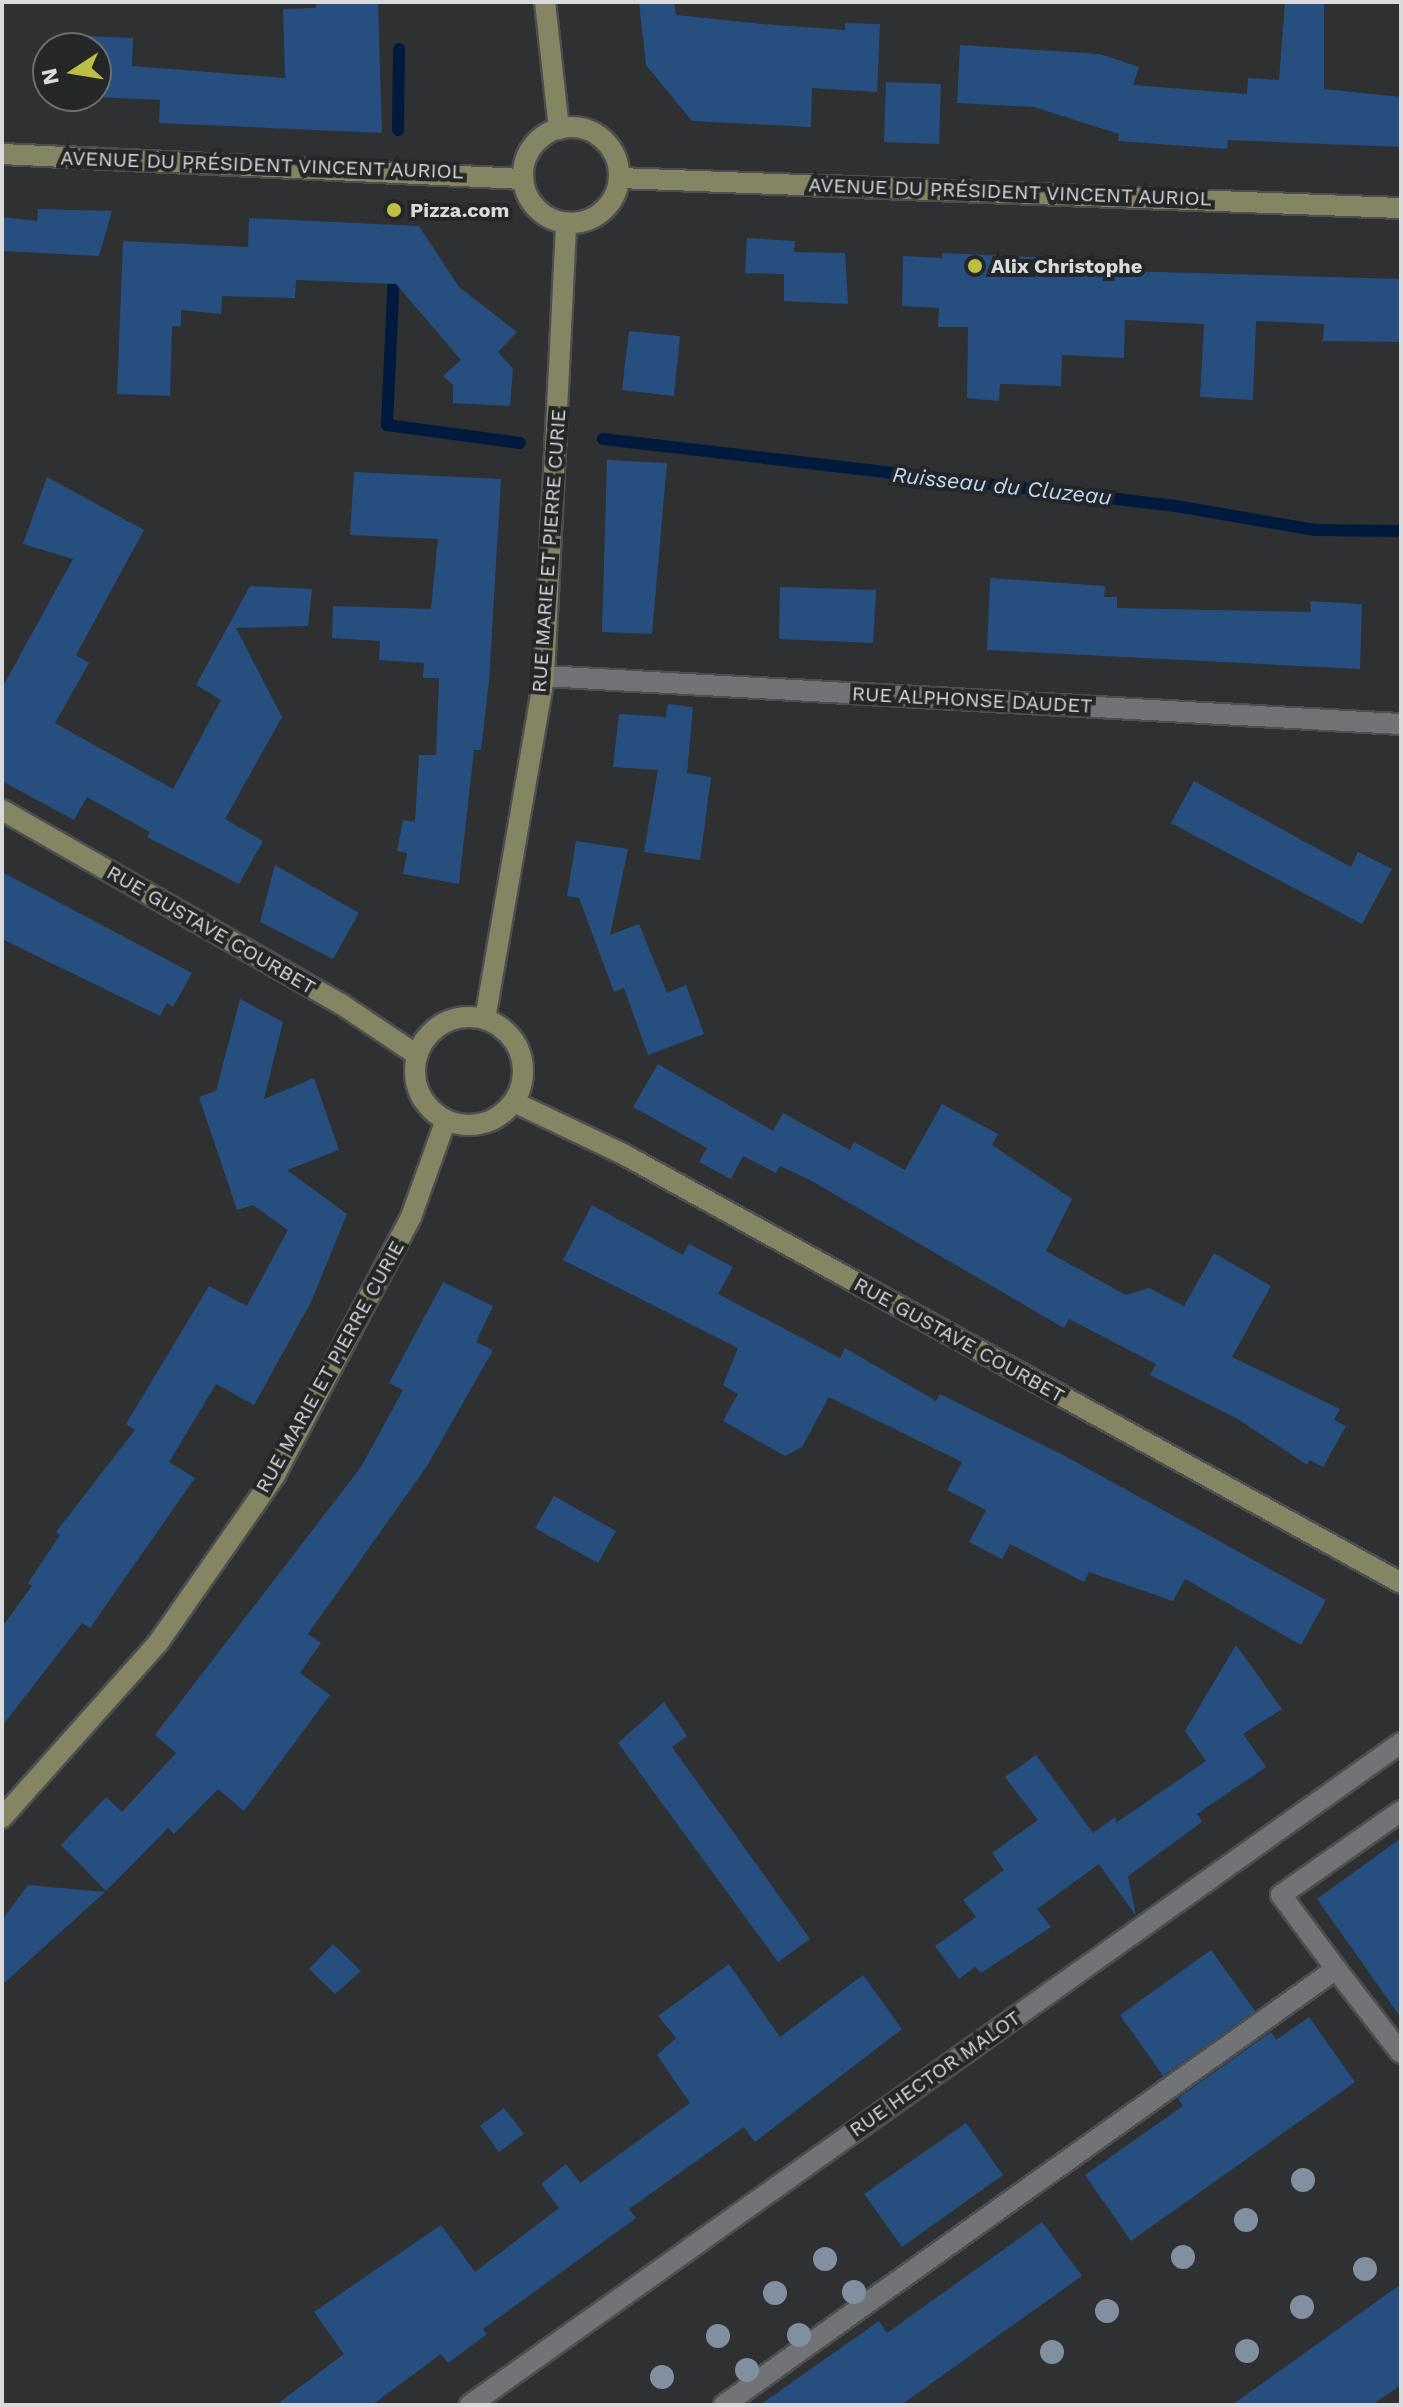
<!DOCTYPE html>
<html>
<head>
<meta charset="utf-8">
<style>
	body { margin:0 }
	#map { position:relative; width:1403px; height:2407px; overflow:hidden; background:#2e3032; font-family:"Work Sans",sans-serif }
	div>[style] { position:absolute }
	.stream>* { height:12px; margin:-6px; padding:0 6px; transform-origin:6px; border-radius:6px; background:#001a3d }
	.building>* { inset:0; background:#264f80 }
	.roads { filter:drop-shadow(2px 0 #4d4e50) drop-shadow(-2px 0 #4d4e50) drop-shadow(0 2px #4d4e50) drop-shadow(0 -2px #4d4e50) }
	.lane>* { height:20px; margin:-10px; padding:0 10px; transform-origin:10px; border-radius:10px; background:#717376 }
	.street>* { height:20px; margin:-10px; padding:0 10px; transform-origin:10px; border-radius:10px; background:#717376 }
	.secondary>* { height:20px; margin:-10px; padding:0 10px; transform-origin:10px; border-radius:10px; background:#848663 }
	.secondary>.ring { margin:-10px; padding:0; box-sizing:content-box; background:none; border:20px solid #848663; border-radius:50% }
	.trees>* { width:24px; height:24px; margin:-12px; border-radius:50%; background:#818fa1 }
	.dots>* { width:22px; height:22px; translate:-50% -50%; box-sizing:border-box; border:4px solid #242628; border-radius:50% }
	span { translate:-50% -50%; white-space:nowrap; text-align:center; line-height:1.15; -webkit-text-stroke:8px #242628; paint-order:stroke }
	.street-label { font-size:20px; color:#d9dadc }
	.poi-label { font-size:20px; color:#d9dadc; font-weight:700 }
	.left { translate:0 -50%; text-align:left }
	.water-label { font-size:22px; color:#c0d8f7; font-style:italic }
	.frame { position:absolute; inset:0; border:4px solid #d9dadc; pointer-events:none }
	.north { position:absolute; left:32px; top:32px; width:80px; height:80px; box-sizing:border-box; background:#242628; border:2px solid #6c6e70; border-radius:50%; rotate:258deg; font-size:22px; font-weight:700; line-height:32px; text-align:center; color:#d9dadc }
	.north::after { content:''; display:block; margin:auto; width:28px; height:36px; background:#bcbf43; clip-path:polygon(50% 0,100% 100%,50% 72%,0 100%) }
</style>
</head>
<body>
<div id="map">
	<div class="stream">
		<div style="left:398px;top:130px;width:81px;rotate:-89.3deg"></div>
		<div style="left:394px;top:274px;width:151px;rotate:92.7deg"></div>
		<div style="left:387px;top:425px;width:134px;rotate:7.7deg"></div>
		<div style="left:603px;top:439px;width:577px;rotate:6.67deg"></div>
		<div style="left:1176px;top:506px;width:141px;rotate:9.8deg"></div>
		<div style="left:1315px;top:530px;width:86px;rotate:0.7deg"></div>
	</div>
	<div class="building">
		<div style="clip-path:polygon(316px 2px,378px 2px,382px 133px,159px 123px,160px 100px,77px 96px,96px 96px,96px 48px,61px 48px,62px 35px,133px 38px,132px 66px,285px 78px,283px 9px,316px 8px)"></div>
		<div style="clip-path:polygon(639px 2px,674px 2px,676px 15px,762px 24px,845px 30px,845px 23px,880px 24px,877px 92px,812px 88px,811px 127px,692px 121px,646px 65px)"></div>
		<div style="clip-path:polygon(1285px 2px,1324px 2px,1324px 89px,1401px 97px,1401px 147px,1228px 140px,1227px 149px,1118px 141px,1119px 134px,1034px 107px,957px 103px,960px 45px,1100px 54px,1139px 67px,1133px 85px,1247px 94px,1248px 78px,1279px 80px)"></div>
		<div style="clip-path:polygon(886px 82px,941px 84px,939px 144px,884px 142px)"></div>
		<div style="clip-path:polygon(38px 209px,112px 211px,99px 256px,2px 251px,2px 217px,37px 221px)"></div>
		<div style="clip-path:polygon(249px 218px,419px 226px,459px 287px,517px 332px,498px 352px,513px 369px,510px 406px,453px 403px,453px 385px,443px 376px,461px 360px,396px 284px,296px 280px,295px 298px,222px 296px,221px 314px,181px 310px,181px 326px,172px 326px,170px 396px,117px 394px,123px 241px,248px 247px)"></div>
		<div style="clip-path:polygon(747px 238px,795px 241px,794px 252px,845px 253px,848px 304px,784px 301px,784px 274px,745px 273px)"></div>
		<div style="clip-path:polygon(942px 253px,1051px 258px,1050px 269px,1401px 279px,1401px 342px,1323px 341px,1324px 324px,1256px 321px,1253px 400px,1200px 397px,1204px 324px,1125px 320px,1124px 358px,1062px 355px,1061px 386px,1000px 384px,999px 401px,967px 398px,968px 327px,938px 327px,939px 308px,902px 306px,903px 256px,942px 258px)"></div>
		<div style="clip-path:polygon(629px 331px,680px 336px,674px 396px,622px 390px)"></div>
		<div style="clip-path:polygon(607px 460px,667px 463px,652px 634px,602px 632px)"></div>
		<div style="clip-path:polygon(354px 472px,501px 479px,489px 681px,481px 750px,474px 750px,459px 884px,403px 874px,407px 853px,397px 851px,403px 820px,415px 822px,419px 755px,436px 755px,439px 678px,423px 678px,424px 663px,379px 660px,380px 641px,332px 638px,333px 606px,431px 609px,438px 539px,350px 535px)"></div>
		<div style="clip-path:polygon(47px 477px,144px 530px,76px 655px,89px 663px,55px 723px,173px 789px,221px 700px,196px 685px,250px 586px,312px 589px,308px 626px,236px 628px,282px 717px,225px 819px,263px 841px,239px 884px,147px 837px,150px 832px,87px 797px,74px 820px,2px 781px,2px 688px,73px 559px,23px 544px)"></div>
		<div style="clip-path:polygon(990px 578px,1105px 586px,1104px 597px,1117px 597px,1117px 608px,1311px 612px,1310px 601px,1362px 604px,1360px 669px,987px 650px)"></div>
		<div style="clip-path:polygon(780px 587px,876px 590px,873px 643px,779px 639px)"></div>
		<div style="clip-path:polygon(668px 704px,693px 707px,687px 773px,711px 777px,700px 860px,644px 852px,658px 770px,613px 767px,619px 714px,666px 717px)"></div>
		<div style="clip-path:polygon(1194px 781px,1351px 867px,1358px 852px,1392px 869px,1362px 924px,1171px 823px)"></div>
		<div style="clip-path:polygon(576px 841px,628px 849px,610px 935px,639px 924px,667px 993px,686px 985px,704px 1034px,648px 1055px,624px 988px,614px 992px,579px 898px,567px 896px)"></div>
		<div style="clip-path:polygon(275px 865px,359px 913px,333px 959px,260px 922px)"></div>
		<div style="clip-path:polygon(2px 872px,192px 973px,173px 1007px,167px 1003px,160px 1016px,2px 939px)"></div>
		<div style="clip-path:polygon(240px 999px,283px 1022px,264px 1099px,314px 1078px,339px 1150px,287px 1170px,347px 1214px,311px 1302px,254px 1405px,216px 1384px,169px 1462px,195px 1478px,90px 1628px,82px 1623px,2px 1726px,2px 1627px,32px 1586px,28px 1583px,60px 1535px,56px 1532px,135px 1430px,126px 1424px,209px 1286px,247px 1306px,288px 1230px,253px 1205px,237px 1210px,199px 1097px,216px 1091px)"></div>
		<div style="clip-path:polygon(658px 1064px,773px 1131px,783px 1113px,850px 1150px,854px 1142px,905px 1170px,942px 1104px,998px 1134px,992px 1145px,1072px 1199px,1046px 1251px,1126px 1295px,1149px 1288px,1184px 1306px,1214px 1253px,1271px 1286px,1232px 1357px,1340px 1409px,1334px 1420px,1346px 1426px,1323px 1467px,1310px 1460px,1307px 1465px,1238px 1419px,1150px 1375px,1156px 1364px,1069px 1319px,1064px 1328px,810px 1180px,780px 1166px,776px 1173px,743px 1156px,731px 1179px,699px 1162px,707px 1148px,633px 1107px)"></div>
		<div style="clip-path:polygon(592px 1205px,683px 1255px,689px 1244px,733px 1267px,718px 1294px,840px 1358px,845px 1348px,936px 1401px,940px 1394px,1065px 1456px,1326px 1600px,1301px 1645px,1185px 1579px,1173px 1601px,1089px 1572px,1084px 1582px,1010px 1544px,1002px 1559px,969px 1542px,986px 1510px,947px 1490px,962px 1462px,829px 1397px,802px 1447px,785px 1456px,723px 1421px,738px 1394px,723px 1385px,738px 1348px,563px 1260px)"></div>
		<div style="clip-path:polygon(443px 1282px,493px 1306px,476px 1342px,493px 1350px,427px 1466px,308px 1634px,321px 1643px,300px 1673px,330px 1695px,244px 1811px,218px 1789px,174px 1834px,168px 1828px,106px 1891px,61px 1845px,106px 1797px,122px 1812px,176px 1753px,155px 1735px,361px 1467px,403px 1390px,389px 1383px)"></div>
		<div style="clip-path:polygon(554px 1496px,616px 1531px,598px 1563px,535px 1528px)"></div>
		<div style="clip-path:polygon(1236px 1645px,1282px 1709px,1243px 1734px,1266px 1767px,1197px 1814px,1202px 1822px,1128px 1876px,1136px 1916px,1099px 1864px,1037px 1909px,1051px 1927px,981px 1973px,975px 1967px,959px 1979px,935px 1946px,976px 1917px,963px 1900px,1004px 1870px,992px 1853px,1038px 1820px,1005px 1777px,1036px 1755px,1093px 1833px,1115px 1817px,1116px 1823px,1206px 1761px,1185px 1731px)"></div>
		<div style="clip-path:polygon(664px 1702px,687px 1736px,672px 1747px,810px 1939px,778px 1962px,618px 1743px)"></div>
		<div style="clip-path:polygon(1401px 1838px,1401px 2018px,1317px 1899px)"></div>
		<div style="clip-path:polygon(28px 1885px,105px 1892px,2px 1985px,2px 1920px)"></div>
		<div style="clip-path:polygon(333px 1944px,361px 1971px,335px 1994px,309px 1969px)"></div>
		<div style="clip-path:polygon(1211px 1950px,1255px 2011px,1163px 2076px,1120px 2015px)"></div>
		<div style="clip-path:polygon(729px 1964px,780px 2037px,863px 1975px,902px 2029px,755px 2142px,744px 2127px,629px 2209px,636px 2218px,483px 2329px,487px 2334px,448px 2363px,441px 2354px,372px 2405px,276px 2405px,344px 2354px,314px 2312px,441px 2225px,475px 2272px,559px 2208px,541px 2184px,566px 2164px,580px 2183px,690px 2103px,657px 2055px,676px 2038px,658px 2016px)"></div>
		<div style="clip-path:polygon(1309px 2017px,1355px 2082px,1131px 2241px,1085px 2175px,1183px 2106px,1178px 2098px,1271px 2032px,1276px 2040px)"></div>
		<div style="clip-path:polygon(504px 2108px,524px 2134px,499px 2152px,480px 2126px)"></div>
		<div style="clip-path:polygon(966px 2123px,1003px 2175px,902px 2247px,864px 2194px)"></div>
		<div style="clip-path:polygon(1042px 2222px,1082px 2276px,901px 2405px,760px 2405px,879px 2321px,887px 2333px)"></div>
		<div style="clip-path:polygon(1401px 2284px,1401px 2385px,1372px 2405px,1232px 2405px)"></div>
	</div>
	<div class="roads">
		<div class="lane">
			<div style="left:1336px;top:1969px;width:106px;rotate:52.3deg"></div>
			<div style="left:724px;top:2405px;width:751px;rotate:-35.47deg"></div>
			<div style="left:1336px;top:1969px;width:92px;rotate:-126.6deg"></div>
			<div style="left:1281px;top:1895px;width:146px;rotate:-35deg"></div>
		</div>
		<div class="street">
			<div style="left:544px;top:676px;width:858px;rotate:3.21deg"></div>
			<div style="left:470px;top:2405px;width:1142px;rotate:-35.42deg"></div>
		</div>
		<div class="secondary">
			<div style="left:545px;top:2px;width:128px;rotate:83.7deg"></div>
			<div class="ring" style="left:523px;top:127px;width:76px;height:76px"></div>
			<div style="left:2px;top:154px;width:522px;rotate:2.75deg"></div>
			<div style="left:619px;top:178px;width:783px;rotate:2.2deg"></div>
			<div style="left:2px;top:810px;width:391px;rotate:29.8deg"></div>
			<div style="left:341px;top:1004px;width:92px;rotate:33.9deg"></div>
			<div class="ring" style="left:415px;top:1017px;width:88px;height:88px"></div>
			<div style="left:485px;top:1019px;width:348px;rotate:-80.2deg"></div>
			<div style="left:544px;top:676px;width:454px;rotate:-87.2deg"></div>
			<div style="left:514px;top:1102px;width:121px;rotate:25.5deg"></div>
			<div style="left:623px;top:1154px;width:888px;rotate:28.87deg"></div>
			<div style="left:2px;top:1818px;width:234px;rotate:-48.3deg"></div>
			<div style="left:158px;top:1643px;width:205px;rotate:-55.1deg"></div>
			<div style="left:275px;top:1475px;width:292px;rotate:-62.2deg"></div>
			<div style="left:411px;top:1217px;width:103px;rotate:-70.2deg"></div>
		</div>
	</div>
	<div class="trees">
		<div style="left:1303px;top:2180px"></div>
		<div style="left:1246px;top:2220px"></div>
		<div style="left:1183px;top:2257px"></div>
		<div style="left:825px;top:2259px"></div>
		<div style="left:1365px;top:2269px"></div>
		<div style="left:854px;top:2292px"></div>
		<div style="left:775px;top:2293px"></div>
		<div style="left:1302px;top:2307px"></div>
		<div style="left:1107px;top:2311px"></div>
		<div style="left:799px;top:2335px"></div>
		<div style="left:718px;top:2336px"></div>
		<div style="left:1247px;top:2351px"></div>
		<div style="left:1052px;top:2352px"></div>
		<div style="left:747px;top:2370px"></div>
		<div style="left:662px;top:2377px"></div>
	</div>
	<div class="dots">
		<div style="left:394px;top:210px;background:#bcbf43"></div>
		<div style="left:975px;top:266px;background:#bcbf43"></div>
	</div>
	<div class="street-label">
		<span style="left:262px;top:165px;rotate:2deg">AVENUE DU PRÉSIDENT VINCENT AURIOL</span>
		<span style="left:1010px;top:192px;rotate:2deg">AVENUE DU PRÉSIDENT VINCENT AURIOL</span>
		<span style="left:549px;top:551px;rotate:-86deg">RUE MARIE ET PIERRE CURIE</span>
		<span style="left:972px;top:700px;rotate:3deg">RUE ALPHONSE DAUDET</span>
		<span style="left:211px;top:930px;rotate:30deg">RUE GUSTAVE COURBET</span>
		<span style="left:959px;top:1340px;rotate:29deg">RUE GUSTAVE COURBET</span>
		<span style="left:330px;top:1367px;rotate:-61deg">RUE MARIE ET PIERRE CURIE</span>
		<span style="left:935px;top:2074px;rotate:-35deg">RUE HECTOR MALOT</span>
	</div>
	<div class="poi-label">
		<span class="left" style="left:410px;top:210px">Pizza.com</span>
		<span class="left" style="left:991px;top:266px">Alix Christophe</span>
	</div>
	<div class="water-label">
		<span style="left:1002px;top:486px;rotate:6deg">Ruisseau du Cluzeau</span>
	</div>
	<div class="frame"></div>
	<div class="north">N</div>
</div>
</body>
</html>
